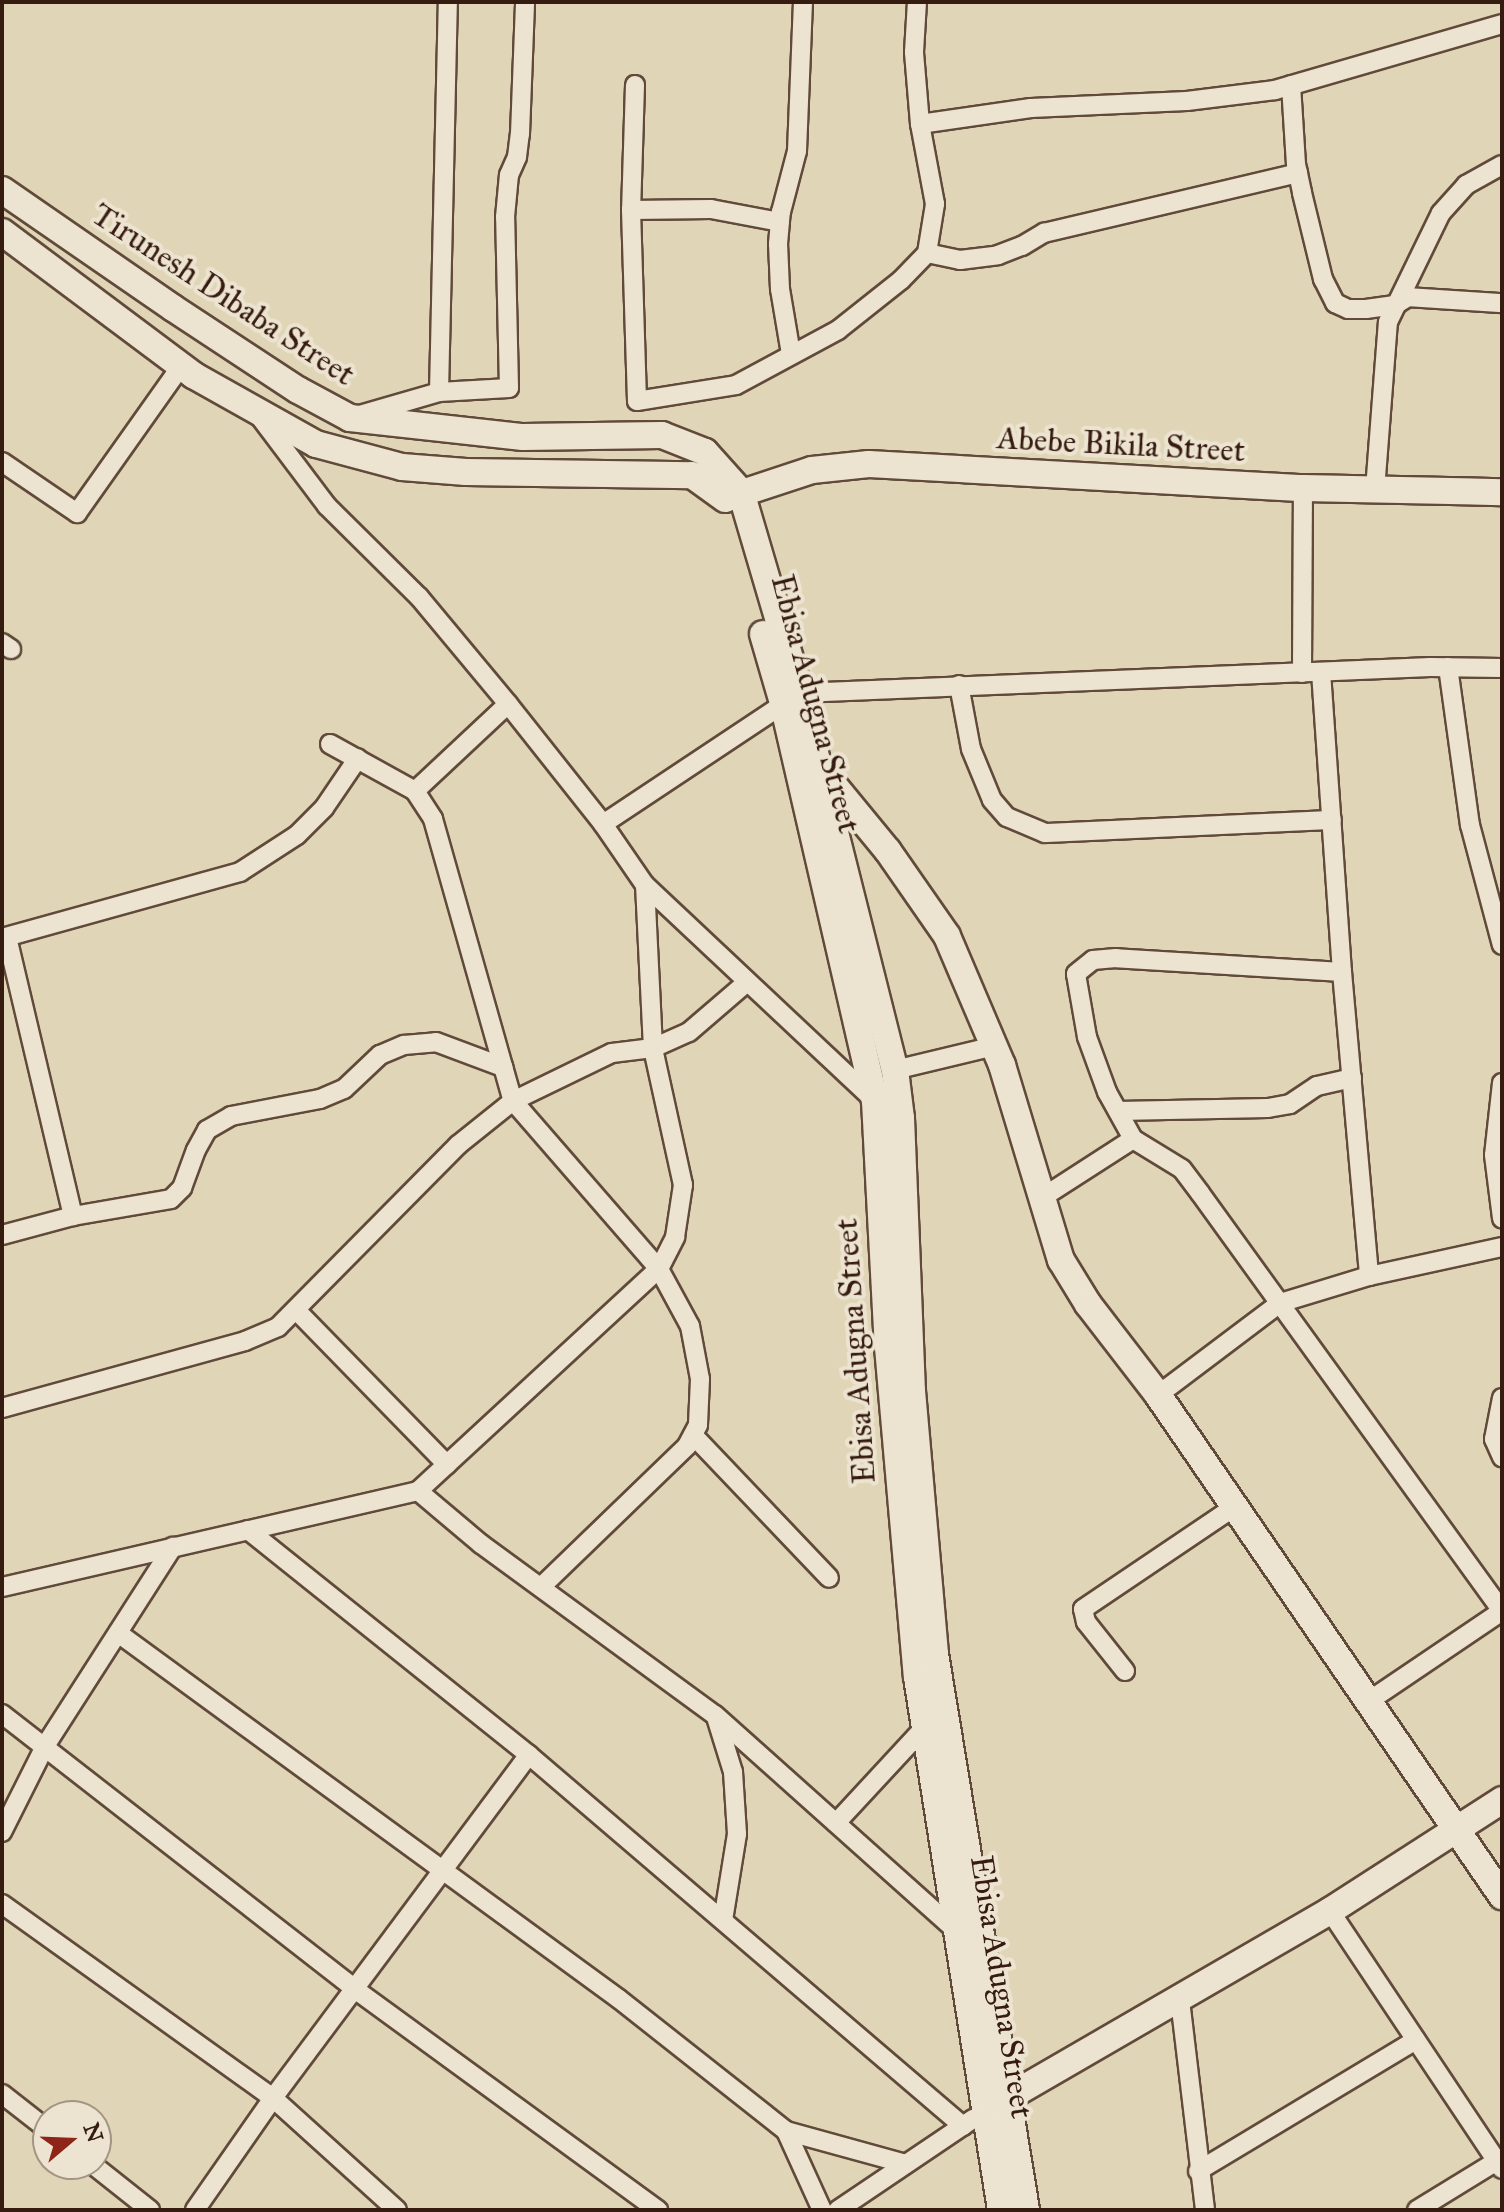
<!DOCTYPE html>
<html>
<head>
<meta charset="utf-8">
<style>
	body { margin:0 }
	#map { position:relative; width:1504px; height:2212px; overflow:hidden; background:#e1d5b7; font-family:"IM FELL Great Primer",serif }
	div>[style] { position:absolute }
	.roads { filter:drop-shadow(2px 0 #614a3a) drop-shadow(-2px 0 #614a3a) drop-shadow(0 2px #614a3a) drop-shadow(0 -2px #614a3a) }
	.street>* { height:18px; margin:-9px; padding:0 9px; transform-origin:9px; border-radius:9px; background:#ece4d0 }
	.secondary>* { height:26px; margin:-13px; padding:0 13px; transform-origin:13px; border-radius:13px; background:#ece4d0 }
	span { translate:-50% -50%; white-space:nowrap; text-align:center; line-height:1.15; -webkit-text-stroke:8px #ece4d0; paint-order:stroke }
	.street-label { font-size:32px; color:#361b10 }
	.frame { position:absolute; inset:0; border:4px solid #361b10; pointer-events:none }
	.north { position:absolute; left:32px; top:2100px; width:80px; height:80px; box-sizing:border-box; background:#ece4d0; border:2px solid #a39483; border-radius:50%; rotate:71deg; font-size:22px; font-weight:700; line-height:32px; text-align:center; color:#361b10 }
	.north::after { content:''; display:block; margin:auto; width:28px; height:36px; background:#8f2418; clip-path:polygon(50% 0,100% 100%,50% 72%,0 100%) }
</style>
</head>
<body>
<div id="map">
	<div class="roads">
		<div class="street">
			<div style="left:635px;top:85px;width:125px;rotate:91.8deg"></div>
			<div style="left:631px;top:210px;width:191px;rotate:88.2deg"></div>
			<div style="left:637px;top:401px;width:100px;rotate:-9.2deg"></div>
			<div style="left:736px;top:385px;width:116px;rotate:-28.3deg"></div>
			<div style="left:838px;top:330px;width:80px;rotate:-38.4deg"></div>
			<div style="left:901px;top:280px;width:37px;rotate:-46deg"></div>
			<div style="left:927px;top:253px;width:50px;rotate:-80.7deg"></div>
			<div style="left:935px;top:204px;width:81px;rotate:-100.6deg"></div>
			<div style="left:920px;top:124px;width:72px;rotate:-94.8deg"></div>
			<div style="left:914px;top:52px;width:50px;rotate:-86.6deg"></div>
			<div style="left:1291px;top:85px;width:79px;rotate:86.4deg"></div>
			<div style="left:1296px;top:164px;width:30px;rotate:78deg"></div>
			<div style="left:1302px;top:193px;width:89px;rotate:76.3deg"></div>
			<div style="left:1323px;top:279px;width:27px;rotate:63deg"></div>
			<div style="left:1335px;top:303px;width:14px;rotate:25deg"></div>
			<div style="left:1348px;top:309px;width:18px"></div>
			<div style="left:1366px;top:309px;width:29px;rotate:-8deg"></div>
			<div style="left:1395px;top:305px;width:15px;rotate:-32deg"></div>
			<div style="left:1408px;top:297px;width:94px;rotate:3.7deg"></div>
			<div style="left:920px;top:124px;width:112px;rotate:-8.2deg"></div>
			<div style="left:1031px;top:108px;width:156px;rotate:-2.6deg"></div>
			<div style="left:1187px;top:101px;width:89px;rotate:-7.1deg"></div>
			<div style="left:1275px;top:90px;width:236px;rotate:-16.2deg"></div>
			<div style="left:631px;top:210px;width:80px;rotate:-0.7deg"></div>
			<div style="left:711px;top:209px;width:70px;rotate:10.7deg"></div>
			<div style="left:927px;top:253px;width:34px;rotate:12deg"></div>
			<div style="left:960px;top:260px;width:38px;rotate:-7deg"></div>
			<div style="left:998px;top:255px;width:26px;rotate:-21deg"></div>
			<div style="left:1022px;top:246px;width:26px;rotate:-31deg"></div>
			<div style="left:1044px;top:233px;width:261px;rotate:-13.3deg"></div>
			<div style="left:791px;top:354px;width:66px;rotate:-99.6deg"></div>
			<div style="left:780px;top:289px;width:45px;rotate:-92.5deg"></div>
			<div style="left:778px;top:244px;width:32px;rotate:-85deg"></div>
			<div style="left:781px;top:212px;width:63px;rotate:-75.3deg"></div>
			<div style="left:797px;top:151px;width:149px;rotate:-87.7deg"></div>
			<div style="left:439px;top:392px;width:70px;rotate:-3.3deg"></div>
			<div style="left:509px;top:388px;width:171px;rotate:-91.3deg"></div>
			<div style="left:505px;top:217px;width:42px;rotate:-84.6deg"></div>
			<div style="left:509px;top:175px;width:20px;rotate:-66deg"></div>
			<div style="left:517px;top:157px;width:23px;rotate:-83deg"></div>
			<div style="left:520px;top:134px;width:132px;rotate:-87.8deg"></div>
			<div style="left:360px;top:415px;width:82px;rotate:-16.2deg"></div>
			<div style="left:439px;top:392px;width:390px;rotate:-88.7deg"></div>
			<div style="left:260px;top:417px;width:111px;rotate:53deg"></div>
			<div style="left:327px;top:506px;width:129px;rotate:44.7deg"></div>
			<div style="left:419px;top:597px;width:139px;rotate:50.2deg"></div>
			<div style="left:508px;top:704px;width:153px;rotate:51.6deg"></div>
			<div style="left:603px;top:824px;width:74px;rotate:55.5deg"></div>
			<div style="left:645px;top:885px;width:316px;rotate:43.2deg"></div>
			<div style="left:2px;top:462px;width:91px;rotate:34.2deg"></div>
			<div style="left:77px;top:513px;width:180px;rotate:-54.7deg"></div>
			<div style="left:1375px;top:490px;width:169px;rotate:-85.6deg"></div>
			<div style="left:1388px;top:322px;width:121px;rotate:-64.1deg"></div>
			<div style="left:1441px;top:213px;width:38px;rotate:-48deg"></div>
			<div style="left:1466px;top:185px;width:41px;rotate:-29.1deg"></div>
			<div style="left:2px;top:643px;width:11px;rotate:34deg"></div>
			<div style="left:1448px;top:667px;width:160px;rotate:82.1deg"></div>
			<div style="left:1470px;top:825px;width:124px;rotate:75.1deg"></div>
			<div style="left:1321px;top:672px;width:301px;rotate:86deg"></div>
			<div style="left:1342px;top:972px;width:305px;rotate:84.9deg"></div>
			<div style="left:1302px;top:673px;width:185px;rotate:-89.7deg"></div>
			<div style="left:959px;top:685px;width:65px;rotate:79.4deg"></div>
			<div style="left:971px;top:749px;width:55px;rotate:67.6deg"></div>
			<div style="left:992px;top:800px;width:23px;rotate:49deg"></div>
			<div style="left:1007px;top:817px;width:41px;rotate:22.8deg"></div>
			<div style="left:1045px;top:833px;width:287px;rotate:-2.6deg"></div>
			<div style="left:330px;top:744px;width:97px;rotate:28.9deg"></div>
			<div style="left:415px;top:791px;width:33px;rotate:57deg"></div>
			<div style="left:433px;top:819px;width:293px;rotate:74.2deg"></div>
			<div style="left:513px;top:1101px;width:223px;rotate:49deg"></div>
			<div style="left:659px;top:1269px;width:65px;rotate:61.5deg"></div>
			<div style="left:690px;top:1326px;width:54px;rotate:79.3deg"></div>
			<div style="left:700px;top:1379px;width:46px;rotate:92.5deg"></div>
			<div style="left:698px;top:1425px;width:24px;rotate:118deg"></div>
			<div style="left:687px;top:1446px;width:203px;rotate:136deg"></div>
			<div style="left:415px;top:791px;width:127px;rotate:-43.1deg"></div>
			<div style="left:603px;top:824px;width:237px;rotate:-33.6deg"></div>
			<div style="left:800px;top:693px;width:631px;rotate:-2.36deg"></div>
			<div style="left:1430px;top:667px;width:72px;rotate:0.8deg"></div>
			<div style="left:7px;top:937px;width:287px;rotate:76.7deg"></div>
			<div style="left:2px;top:938px;width:247px;rotate:-15.5deg"></div>
			<div style="left:240px;top:872px;width:68px;rotate:-33deg"></div>
			<div style="left:297px;top:835px;width:38px;rotate:-45deg"></div>
			<div style="left:324px;top:808px;width:60px;rotate:-55.8deg"></div>
			<div style="left:1342px;top:972px;width:226px;rotate:-176.5deg"></div>
			<div style="left:1116px;top:958px;width:23px;rotate:175deg"></div>
			<div style="left:1093px;top:960px;width:22px;rotate:141deg"></div>
			<div style="left:1076px;top:974px;width:64px;rotate:80.1deg"></div>
			<div style="left:1087px;top:1037px;width:59px;rotate:70deg"></div>
			<div style="left:1107px;top:1092px;width:54px;rotate:61deg"></div>
			<div style="left:1133px;top:1139px;width:57px;rotate:31.5deg"></div>
			<div style="left:1182px;top:1169px;width:30px;rotate:53deg"></div>
			<div style="left:1200px;top:1193px;width:516px;rotate:54.15deg"></div>
			<div style="left:895px;top:1070px;width:102px;rotate:-13.6deg"></div>
			<div style="left:1502px;top:1083px;width:72px;rotate:96.3deg"></div>
			<div style="left:1494px;top:1155px;width:64px;rotate:82.8deg"></div>
			<div style="left:1118px;top:1111px;width:150px;rotate:-1.1deg"></div>
			<div style="left:1268px;top:1108px;width:22px;rotate:-10deg"></div>
			<div style="left:1290px;top:1104px;width:32px;rotate:-34deg"></div>
			<div style="left:1317px;top:1086px;width:36px;rotate:-13deg"></div>
			<div style="left:1040px;top:1199px;width:111px;rotate:-32.8deg"></div>
			<div style="left:2px;top:1235px;width:73px;rotate:-15deg"></div>
			<div style="left:73px;top:1216px;width:99px;rotate:-9.8deg"></div>
			<div style="left:171px;top:1199px;width:16px;rotate:-45deg"></div>
			<div style="left:182px;top:1188px;width:40px;rotate:-69.8deg"></div>
			<div style="left:196px;top:1150px;width:23px;rotate:-61deg"></div>
			<div style="left:207px;top:1130px;width:28px;rotate:-30deg"></div>
			<div style="left:231px;top:1116px;width:91px;rotate:-10.8deg"></div>
			<div style="left:320px;top:1099px;width:26px;rotate:-23deg"></div>
			<div style="left:344px;top:1089px;width:50px;rotate:-43.4deg"></div>
			<div style="left:380px;top:1055px;width:26px;rotate:-23deg"></div>
			<div style="left:404px;top:1045px;width:32px;rotate:-5deg"></div>
			<div style="left:436px;top:1042px;width:72px;rotate:20.5deg"></div>
			<div style="left:296px;top:1310px;width:216px;rotate:45.7deg"></div>
			<div style="left:1158px;top:1395px;width:153px;rotate:-37deg"></div>
			<div style="left:1280px;top:1303px;width:93px;rotate:-16.9deg"></div>
			<div style="left:1369px;top:1276px;width:136px;rotate:-12.3deg"></div>
			<div style="left:1502px;top:1398px;width:42px;rotate:101deg"></div>
			<div style="left:1494px;top:1439px;width:20px;rotate:66deg"></div>
			<div style="left:2px;top:1408px;width:252px;rotate:-15.4deg"></div>
			<div style="left:245px;top:1341px;width:36px;rotate:-23deg"></div>
			<div style="left:278px;top:1327px;width:256px;rotate:-45.3deg"></div>
			<div style="left:458px;top:1145px;width:70px;rotate:-38.7deg"></div>
			<div style="left:513px;top:1101px;width:110px;rotate:-25.9deg"></div>
			<div style="left:612px;top:1053px;width:41px;rotate:-7deg"></div>
			<div style="left:653px;top:1048px;width:39px;rotate:-24deg"></div>
			<div style="left:689px;top:1032px;width:75px;rotate:-40.7deg"></div>
			<div style="left:693px;top:1435px;width:197px;rotate:46.4deg"></div>
			<div style="left:418px;top:1491px;width:82px;rotate:40.1deg"></div>
			<div style="left:481px;top:1544px;width:290px;rotate:36.2deg"></div>
			<div style="left:715px;top:1715px;width:329px;rotate:41.8deg"></div>
			<div style="left:248px;top:1530px;width:360px;rotate:38.7deg"></div>
			<div style="left:529px;top:1755px;width:571px;rotate:40.53deg"></div>
			<div style="left:2px;top:1587px;width:427px;rotate:-13deg"></div>
			<div style="left:418px;top:1491px;width:328px;rotate:-42.7deg"></div>
			<div style="left:659px;top:1269px;width:36px;rotate:-63deg"></div>
			<div style="left:675px;top:1237px;width:53px;rotate:-81.3deg"></div>
			<div style="left:683px;top:1185px;width:140px;rotate:-102.4deg"></div>
			<div style="left:653px;top:1048px;width:163px;rotate:-92.8deg"></div>
			<div style="left:118px;top:1633px;width:620px;rotate:36.15deg"></div>
			<div style="left:619px;top:1999px;width:213px;rotate:38.3deg"></div>
			<div style="left:786px;top:2131px;width:87px;rotate:65.5deg"></div>
			<div style="left:1125px;top:1671px;width:63px;rotate:-128.5deg"></div>
			<div style="left:1086px;top:1622px;width:13px;rotate:-103deg"></div>
			<div style="left:1083px;top:1609px;width:181px;rotate:-34deg"></div>
			<div style="left:1369px;top:1701px;width:161px;rotate:-34.1deg"></div>
			<div style="left:2px;top:1714px;width:449px;rotate:37.9deg"></div>
			<div style="left:356px;top:1990px;width:374px;rotate:36.1deg"></div>
			<div style="left:716px;top:1717px;width:58px;rotate:72.8deg"></div>
			<div style="left:733px;top:1772px;width:62px;rotate:86.3deg"></div>
			<div style="left:737px;top:1834px;width:87px;rotate:99.2deg"></div>
			<div style="left:836px;top:1823px;width:131px;rotate:-47.2deg"></div>
			<div style="left:2px;top:1832px;width:96px;rotate:-63.4deg"></div>
			<div style="left:45px;top:1746px;width:237px;rotate:-57.3deg"></div>
			<div style="left:2px;top:1904px;width:333px;rotate:35.6deg"></div>
			<div style="left:273px;top:2098px;width:167px;rotate:42.1deg"></div>
			<div style="left:1330px;top:1911px;width:310px;rotate:56.3deg"></div>
			<div style="left:1180px;top:2000px;width:211px;rotate:83.2deg"></div>
			<div style="left:2px;top:2094px;width:58px;rotate:38deg"></div>
			<div style="left:786px;top:2131px;width:124px;rotate:15.4deg"></div>
			<div style="left:92px;top:2164px;width:74px;rotate:38.4deg"></div>
			<div style="left:1198px;top:2171px;width:254px;rotate:-31deg"></div>
			<div style="left:195px;top:2210px;width:136px;rotate:-55.1deg"></div>
			<div style="left:273px;top:2098px;width:428px;rotate:-53.3deg"></div>
			<div style="left:838px;top:2210px;width:163px;rotate:-34deg"></div>
			<div style="left:1417px;top:2210px;width:94px;rotate:-31.5deg"></div>
		</div>
		<div class="secondary">
			<div style="left:2px;top:190px;width:208px;rotate:34.6deg"></div>
			<div style="left:173px;top:308px;width:149px;rotate:33.3deg"></div>
			<div style="left:298px;top:390px;width:59px;rotate:28.3deg"></div>
			<div style="left:350px;top:418px;width:174px;rotate:6.3deg"></div>
			<div style="left:523px;top:437px;width:139px;rotate:-0.8deg"></div>
			<div style="left:662px;top:435px;width:46px;rotate:21.6deg"></div>
			<div style="left:705px;top:452px;width:54px;rotate:48deg"></div>
			<div style="left:741px;top:492px;width:209px;rotate:73.6deg"></div>
			<div style="left:800px;top:693px;width:389px;rotate:75.9deg"></div>
			<div style="left:895px;top:1070px;width:48px;rotate:82.9deg"></div>
			<div style="left:901px;top:1118px;width:273px;rotate:87.7deg"></div>
			<div style="left:912px;top:1391px;width:264px;rotate:85deg"></div>
			<div style="left:935px;top:1654px;width:563px;rotate:80.7deg"></div>
			<div style="left:2px;top:232px;width:239px;rotate:36.8deg"></div>
			<div style="left:193px;top:375px;width:141px;rotate:29.3deg"></div>
			<div style="left:316px;top:444px;width:89px;rotate:15deg"></div>
			<div style="left:402px;top:467px;width:64px;rotate:4.5deg"></div>
			<div style="left:466px;top:472px;width:226px;rotate:0.8deg"></div>
			<div style="left:692px;top:475px;width:41px;rotate:36deg"></div>
			<div style="left:727px;top:498px;width:89px;rotate:-18.2deg"></div>
			<div style="left:812px;top:470px;width:57px;rotate:-6deg"></div>
			<div style="left:869px;top:464px;width:435px;rotate:3.2deg"></div>
			<div style="left:1303px;top:488px;width:199px;rotate:1.2deg"></div>
			<div style="left:763px;top:634px;width:72px;rotate:73.8deg"></div>
			<div style="left:783px;top:703px;width:408px;rotate:77deg"></div>
			<div style="left:875px;top:1101px;width:246px;rotate:87deg"></div>
			<div style="left:888px;top:1347px;width:331px;rotate:85deg"></div>
			<div style="left:917px;top:1677px;width:540px;rotate:81.04deg"></div>
			<div style="left:823px;top:772px;width:102px;rotate:50.6deg"></div>
			<div style="left:888px;top:851px;width:103px;rotate:55.2deg"></div>
			<div style="left:947px;top:936px;width:140px;rotate:66.9deg"></div>
			<div style="left:1002px;top:1065px;width:204px;rotate:73.2deg"></div>
			<div style="left:1061px;top:1260px;width:52px;rotate:58.5deg"></div>
			<div style="left:1088px;top:1304px;width:115px;rotate:52.4deg"></div>
			<div style="left:1158px;top:1395px;width:608px;rotate:55.53deg"></div>
			<div style="left:995px;top:2105px;width:387px;rotate:-30.1deg"></div>
			<div style="left:1330px;top:1911px;width:205px;rotate:-32.8deg"></div>
		</div>
	</div>
	<div class="street-label">
		<span style="left:223px;top:295px;rotate:33deg">Tirunesh Dibaba Street</span>
		<span style="left:1121px;top:445px;rotate:3deg">Abebe Bikila Street</span>
		<span style="left:815px;top:704px;rotate:75deg">Ebisa Adugna Street</span>
		<span style="left:856px;top:1351px;rotate:-94deg">Ebisa Adugna Street</span>
		<span style="left:1001px;top:1987px;rotate:81deg">Ebisa Adugna Street</span>
	</div>
	<div class="frame"></div>
	<div class="north">N</div>
</div>
</body>
</html>
